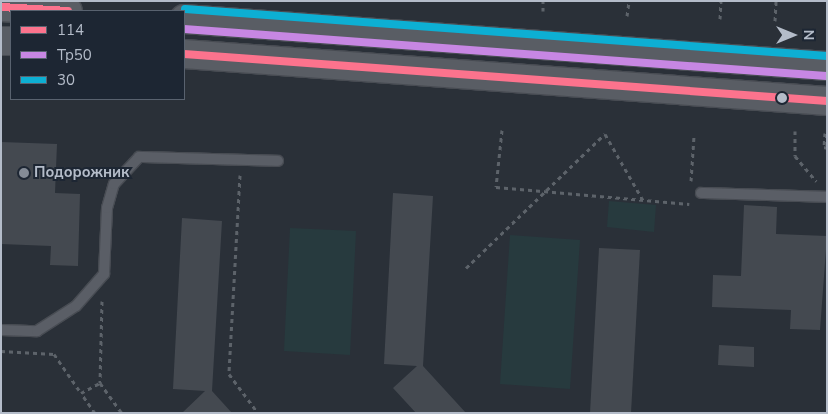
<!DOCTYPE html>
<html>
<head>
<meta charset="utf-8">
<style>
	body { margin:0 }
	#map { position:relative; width:828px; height:414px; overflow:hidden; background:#2a3038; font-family:"Nunito Sans",sans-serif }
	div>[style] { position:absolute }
	.green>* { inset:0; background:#273a3e }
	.building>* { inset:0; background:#444950 }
	.path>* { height:3px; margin-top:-1.5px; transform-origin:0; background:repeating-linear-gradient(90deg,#5d636a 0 4px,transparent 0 8px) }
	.roads { filter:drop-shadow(1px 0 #484c53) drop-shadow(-1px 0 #484c53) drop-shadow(0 1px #484c53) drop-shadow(0 -1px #484c53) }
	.service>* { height:10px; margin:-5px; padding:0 5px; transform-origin:5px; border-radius:5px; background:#5a5e66 }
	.secondary>* { height:28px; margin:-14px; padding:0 14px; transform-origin:14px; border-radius:14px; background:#595d64 }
	.bus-1>* { height:8px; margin:-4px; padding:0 4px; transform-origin:4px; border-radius:4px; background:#fc738d }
	.bus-2>* { height:8px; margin:-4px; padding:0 4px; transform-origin:4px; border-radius:4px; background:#c787e3 }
	.bus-3>* { height:8px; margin:-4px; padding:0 4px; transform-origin:4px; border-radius:4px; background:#0dafd3 }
	.dots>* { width:14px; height:14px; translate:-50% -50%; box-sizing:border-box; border:2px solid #1d2633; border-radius:50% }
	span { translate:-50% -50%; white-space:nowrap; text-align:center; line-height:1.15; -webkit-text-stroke:4px #1d2633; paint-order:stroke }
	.poi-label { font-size:15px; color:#b4bcc9; font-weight:700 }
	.left { translate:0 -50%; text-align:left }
	.frame { position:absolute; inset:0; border:2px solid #b4bcc9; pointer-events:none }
	.legend { position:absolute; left:10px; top:10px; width:175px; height:90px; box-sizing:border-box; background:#1d2633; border:1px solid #59626f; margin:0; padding:6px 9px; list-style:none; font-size:15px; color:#b4bcc9 }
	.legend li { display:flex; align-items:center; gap:10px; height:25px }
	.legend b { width:25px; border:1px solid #59626f }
	.north { position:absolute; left:768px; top:10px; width:50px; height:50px; -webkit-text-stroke:4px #1d2633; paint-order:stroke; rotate:90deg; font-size:14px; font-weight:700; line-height:20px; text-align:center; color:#b4bcc9 }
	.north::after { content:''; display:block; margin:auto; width:18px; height:22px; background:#b4bcc9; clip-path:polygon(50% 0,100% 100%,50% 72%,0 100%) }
</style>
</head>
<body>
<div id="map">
	<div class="green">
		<div style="clip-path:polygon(609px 201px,656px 205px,654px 232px,607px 227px)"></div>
		<div style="clip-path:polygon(290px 228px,356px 231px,350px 355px,284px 351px)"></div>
		<div style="clip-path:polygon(510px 235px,580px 240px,570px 389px,500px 384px)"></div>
	</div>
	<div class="building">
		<div style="clip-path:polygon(1px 142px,57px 144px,55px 193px,80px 194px,78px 266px,50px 265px,51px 246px,1px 244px)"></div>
		<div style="clip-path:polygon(393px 193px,433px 196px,423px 366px,466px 413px,416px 413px,393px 388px,417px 366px,384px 364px)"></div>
		<div style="clip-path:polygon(744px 205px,777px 207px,776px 234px,827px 236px,820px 330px,790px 329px,791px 310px,712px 307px,713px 275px,741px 276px)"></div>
		<div style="clip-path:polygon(182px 218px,222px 221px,212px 391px,232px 413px,182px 413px,205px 391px,173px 389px)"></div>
		<div style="clip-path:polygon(599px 248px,640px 250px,631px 413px,590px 413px)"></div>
		<div style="clip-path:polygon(719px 345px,754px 347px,754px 367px,718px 365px)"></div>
	</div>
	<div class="path">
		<div style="left:543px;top:11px;width:10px;rotate:-90deg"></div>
		<div style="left:627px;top:16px;width:15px;rotate:-82deg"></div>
		<div style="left:720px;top:19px;width:18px;rotate:-87deg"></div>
		<div style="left:775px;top:21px;width:20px;rotate:-87deg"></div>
		<div style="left:502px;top:130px;width:57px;rotate:96deg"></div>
		<div style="left:496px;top:187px;width:194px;rotate:5deg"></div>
		<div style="left:795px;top:131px;width:25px;rotate:90deg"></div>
		<div style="left:795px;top:156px;width:33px;rotate:50deg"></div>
		<div style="left:825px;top:133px;width:14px;rotate:94deg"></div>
		<div style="left:824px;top:147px;width:3px;rotate:18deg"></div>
		<div style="left:240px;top:175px;width:199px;rotate:93.2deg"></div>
		<div style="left:229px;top:374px;width:49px;rotate:53.4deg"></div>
		<div style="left:691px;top:181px;width:45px;rotate:-86.2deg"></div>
		<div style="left:466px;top:268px;width:193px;rotate:-44deg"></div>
		<div style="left:605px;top:134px;width:76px;rotate:60.1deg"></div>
		<div style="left:102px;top:301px;width:82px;rotate:91.4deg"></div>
		<div style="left:100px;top:383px;width:37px;rotate:54deg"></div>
		<div style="left:1px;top:351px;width:53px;rotate:3.2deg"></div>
		<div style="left:54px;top:354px;width:47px;rotate:55.3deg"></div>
		<div style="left:95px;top:413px;width:24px;rotate:-125deg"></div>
		<div style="left:81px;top:393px;width:21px;rotate:-28deg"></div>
	</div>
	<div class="roads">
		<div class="service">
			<div style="left:701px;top:193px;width:126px;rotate:1.8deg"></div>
			<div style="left:1px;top:330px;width:36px;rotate:2deg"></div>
			<div style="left:37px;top:331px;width:46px;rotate:-32.7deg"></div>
			<div style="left:76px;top:306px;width:43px;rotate:-48.8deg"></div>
			<div style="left:104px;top:274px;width:66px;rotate:-87.4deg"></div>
			<div style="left:107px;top:208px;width:25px;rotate:-74deg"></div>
			<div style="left:114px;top:184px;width:37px;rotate:-47deg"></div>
			<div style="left:139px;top:157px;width:139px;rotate:1.6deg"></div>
		</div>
		<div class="secondary">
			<div style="left:1px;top:7px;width:67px;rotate:3.4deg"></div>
			<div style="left:184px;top:19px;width:645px;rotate:4.18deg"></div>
			<div style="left:1px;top:41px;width:10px"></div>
			<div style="left:184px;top:54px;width:645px;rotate:4.18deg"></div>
		</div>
	</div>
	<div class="bus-1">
		<div style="left:1px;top:7px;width:67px;rotate:3.4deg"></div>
		<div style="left:184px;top:54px;width:645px;rotate:4.18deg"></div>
	</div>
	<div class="bus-2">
		<div style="left:184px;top:29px;width:644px;rotate:4.19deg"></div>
	</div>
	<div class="bus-3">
		<div style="left:185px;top:9px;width:644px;rotate:4.19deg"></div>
	</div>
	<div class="dots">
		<div style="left:782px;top:98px;background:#b4bcc9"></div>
		<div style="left:24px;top:173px;background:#848b96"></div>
	</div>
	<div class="poi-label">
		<span class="left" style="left:34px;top:173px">Подорожник</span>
	</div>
	<div class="frame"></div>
	<ul class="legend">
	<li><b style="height:6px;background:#fc738d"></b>114</li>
	<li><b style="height:6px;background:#c787e3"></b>Тр50</li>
	<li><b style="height:6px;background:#0dafd3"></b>30</li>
	</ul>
	<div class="north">N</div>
</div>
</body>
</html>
